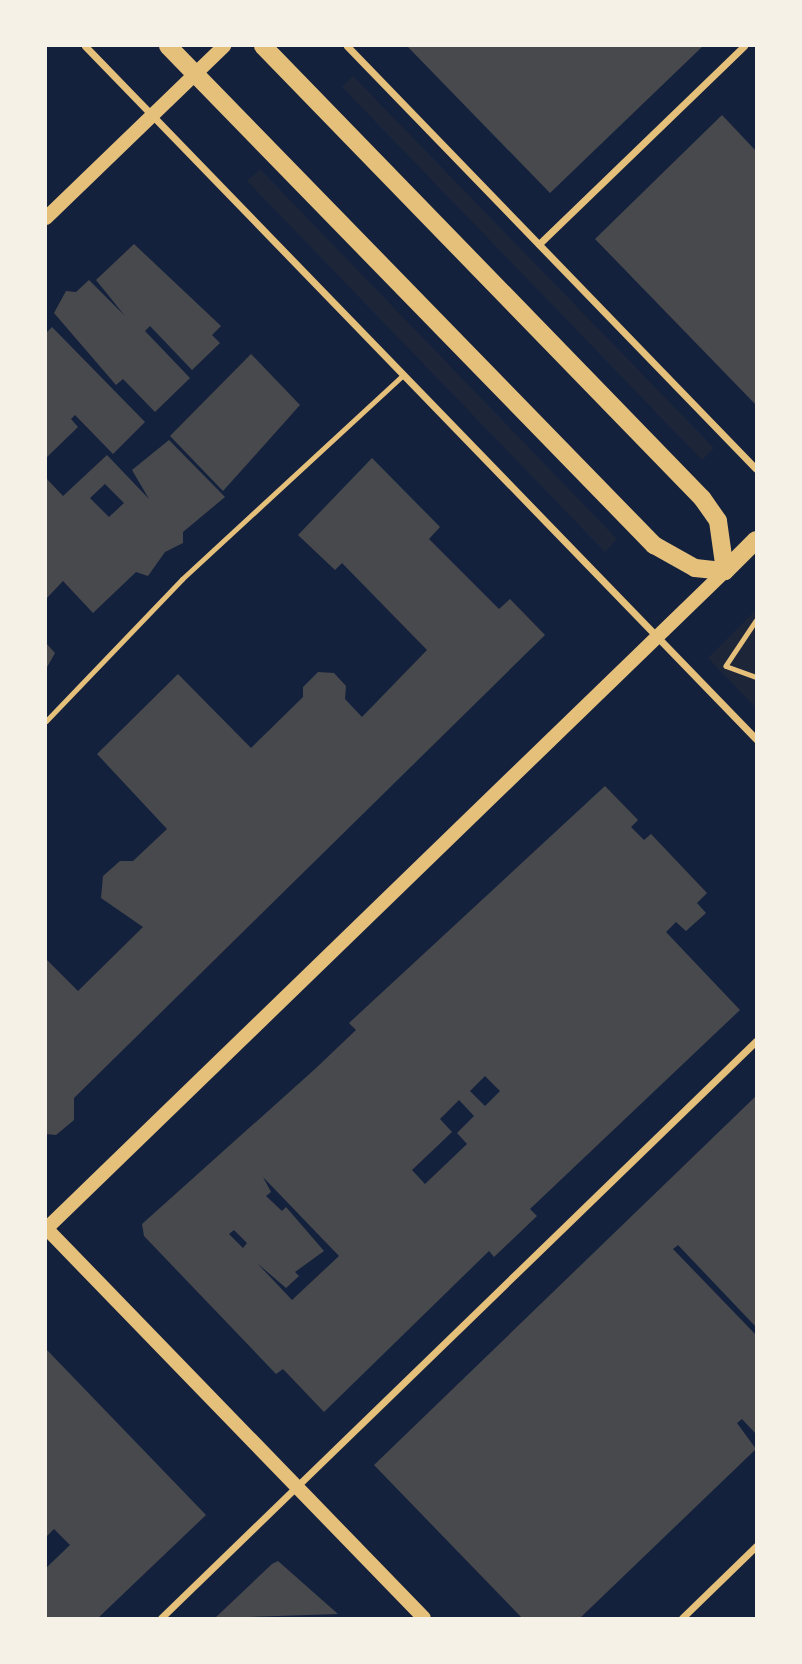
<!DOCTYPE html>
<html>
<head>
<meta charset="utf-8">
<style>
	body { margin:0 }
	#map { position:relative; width:802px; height:1664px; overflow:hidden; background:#14213d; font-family:Quicksand,sans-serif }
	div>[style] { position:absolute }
	.green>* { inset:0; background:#1d2539 }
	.building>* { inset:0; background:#48494c }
	.path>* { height:4.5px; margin:-2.25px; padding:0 2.25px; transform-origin:2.25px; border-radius:2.25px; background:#e5c07b }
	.service>* { height:5px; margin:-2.5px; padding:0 2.5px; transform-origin:2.5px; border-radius:2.5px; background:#e5c07b }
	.minor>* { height:7px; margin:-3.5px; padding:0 3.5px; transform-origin:3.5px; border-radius:3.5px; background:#e5c07b }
	.secondary>* { height:14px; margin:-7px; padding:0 7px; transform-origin:7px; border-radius:7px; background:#e5c07b }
	.primary>* { height:18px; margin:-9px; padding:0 9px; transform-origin:9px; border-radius:9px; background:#e5c07b }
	span { translate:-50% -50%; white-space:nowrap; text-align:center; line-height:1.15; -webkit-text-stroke:6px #f6f1e7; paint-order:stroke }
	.frame { position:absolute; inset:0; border:47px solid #f6f1e7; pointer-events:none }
</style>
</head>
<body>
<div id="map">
	<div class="green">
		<div style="clip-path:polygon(353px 76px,714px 448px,702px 460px,342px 87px)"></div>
		<div style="clip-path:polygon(260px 169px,617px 539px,605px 552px,247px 181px)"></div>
		<div style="clip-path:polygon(756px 610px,756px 708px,708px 658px)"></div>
	</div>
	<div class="building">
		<div style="clip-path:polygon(407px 46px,703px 46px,550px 193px)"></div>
		<div style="clip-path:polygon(722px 115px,756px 151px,756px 405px,595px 239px)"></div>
		<div style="clip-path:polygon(134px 244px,221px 326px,212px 335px,220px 343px,192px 370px,150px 326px,145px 331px,190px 378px,155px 412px,123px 379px,116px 385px,54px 313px,66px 291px,76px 292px,89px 280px,125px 316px,96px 280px)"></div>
		<div style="clip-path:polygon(52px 327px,145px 422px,113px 454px,75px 415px,71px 419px,78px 427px,46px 458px,46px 333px)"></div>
		<div style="clip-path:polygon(251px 354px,300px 405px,223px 491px,170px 436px)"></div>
		<div style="clip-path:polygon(evenodd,169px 440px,225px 497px,183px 532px,183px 543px,165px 552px,148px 576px,136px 572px,93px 613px,63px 581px,46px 599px,46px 478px,63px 496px,107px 455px,149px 499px,132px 470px,169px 440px,105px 484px,124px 503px,109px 517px,90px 498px,105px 484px)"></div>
		<div style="clip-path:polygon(372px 458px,440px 527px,429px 539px,499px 609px,510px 599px,545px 635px,74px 1098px,74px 1120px,56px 1135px,46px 1134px,46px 959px,78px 991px,143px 927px,101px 898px,103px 876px,120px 861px,133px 861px,167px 829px,97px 754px,178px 674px,251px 748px,303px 697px,303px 687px,318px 672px,334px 673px,346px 686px,345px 699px,362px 717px,427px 650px,342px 563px,335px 570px,298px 535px)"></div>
		<div style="clip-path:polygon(46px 643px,55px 653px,46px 669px)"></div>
		<div style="clip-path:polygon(evenodd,605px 786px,638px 820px,631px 827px,644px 840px,651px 834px,707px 893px,697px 903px,706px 913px,686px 931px,676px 922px,666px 932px,740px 1010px,530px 1209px,537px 1216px,494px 1257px,489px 1251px,324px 1412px,283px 1369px,276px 1374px,144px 1236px,142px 1224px,315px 1069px,356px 1030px,349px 1023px,605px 786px,485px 1076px,500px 1091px,485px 1106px,470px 1091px,485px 1076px,605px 786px,459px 1100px,474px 1116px,457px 1133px,467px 1144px,425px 1184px,412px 1170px,452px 1132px,440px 1119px,459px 1100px,605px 786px,263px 1177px,339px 1256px,292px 1300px,257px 1263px,286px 1288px,299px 1276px,295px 1272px,324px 1251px,286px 1207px,282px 1211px,266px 1196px,271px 1192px,263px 1177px,605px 786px,234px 1230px,247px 1243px,243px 1248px,229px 1234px,234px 1230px)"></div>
		<div style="clip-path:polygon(756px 1096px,756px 1327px,678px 1245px,673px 1249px,756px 1335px,756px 1434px,742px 1419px,737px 1423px,756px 1449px,580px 1618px,522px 1618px,374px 1465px)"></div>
		<div style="clip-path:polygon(46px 1349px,206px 1515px,98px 1618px,46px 1618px,46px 1568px,70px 1545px,54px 1529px,46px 1537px)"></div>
		<div style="clip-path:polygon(278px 1561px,338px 1614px,215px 1618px,272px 1564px)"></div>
	</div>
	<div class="path">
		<div style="left:756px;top:621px;width:54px;rotate:123.7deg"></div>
		<div style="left:726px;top:666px;width:32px;rotate:20deg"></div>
	</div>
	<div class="service">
		<div style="left:46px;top:721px;width:197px;rotate:-46.2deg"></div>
		<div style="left:182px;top:579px;width:301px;rotate:-42.7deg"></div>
	</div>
	<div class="minor">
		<div style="left:85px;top:46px;width:965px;rotate:45.92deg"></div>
		<div style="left:347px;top:46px;width:588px;rotate:45.96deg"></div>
		<div style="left:539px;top:244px;width:285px;rotate:-44deg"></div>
		<div style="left:161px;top:1618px;width:829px;rotate:-44.12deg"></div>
		<div style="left:682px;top:1618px;width:103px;rotate:-44.2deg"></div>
	</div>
	<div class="secondary">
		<div style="left:46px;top:218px;width:248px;rotate:-44deg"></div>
		<div style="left:46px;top:1228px;width:543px;rotate:45.9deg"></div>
		<div style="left:46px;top:1229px;width:946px;rotate:-44.1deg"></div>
	</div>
	<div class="primary">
		<div style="left:168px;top:46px;width:697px;rotate:45.76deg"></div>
		<div style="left:654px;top:545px;width:47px;rotate:29.3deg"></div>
		<div style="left:695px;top:568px;width:30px;rotate:6deg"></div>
		<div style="left:263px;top:46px;width:630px;rotate:45.84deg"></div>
		<div style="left:702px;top:498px;width:28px;rotate:55deg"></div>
		<div style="left:718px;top:521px;width:50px;rotate:82deg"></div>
		<div style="left:725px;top:571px;width:44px;rotate:-45deg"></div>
	</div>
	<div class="frame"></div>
</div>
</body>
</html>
